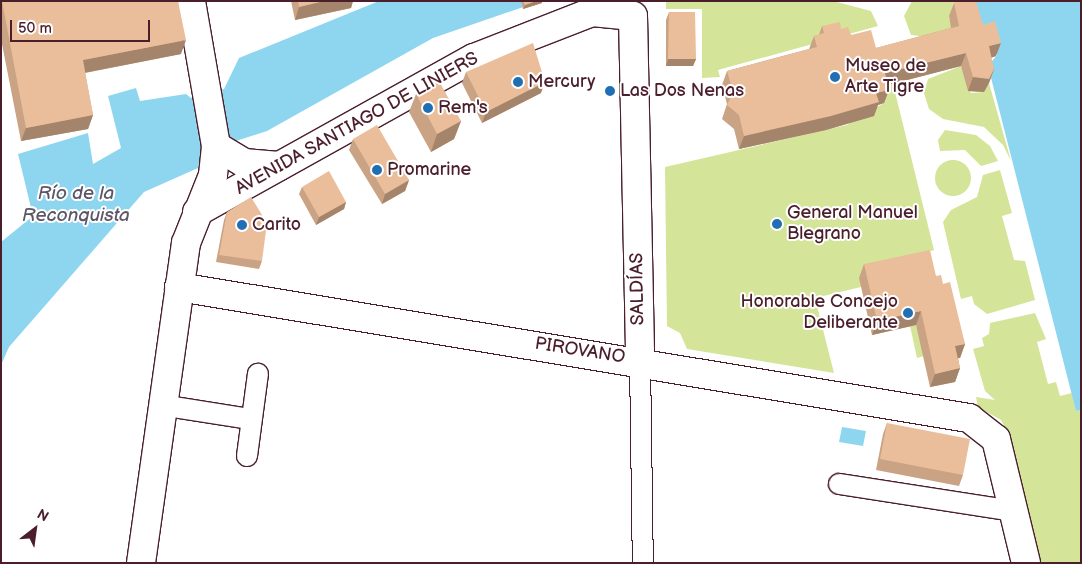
<!DOCTYPE html>
<html>
<head>
<meta charset="utf-8">
<style>
	body { margin:0 }
	#map { position:relative; width:1082px; height:564px; overflow:hidden; background:#fff; font-family:"Balsamiq Sans",sans-serif }
	div>[style] { position:absolute }
	.green>* { inset:0; background:#d4e498 }
	.round { border-radius:50% }
	.water>* { inset:0; background:#8ed6ef }
	.roads { filter:drop-shadow(1px 0 #4a1f2b) drop-shadow(-1px 0 #4a1f2b) drop-shadow(0 1px #4a1f2b) drop-shadow(0 -1px #4a1f2b) }
	.street>* { height:20px; margin:-10px; padding:0 10px; transform-origin:10px; border-radius:10px; background:#fff }
	.secondary>* { height:28px; margin:-14px; padding:0 14px; transform-origin:14px; border-radius:14px; background:#fff }
	.wall>* { inset:0; background:#c9a384 }
	.shaded-wall>* { inset:0; background:#a4856c }
	.building>* { inset:0; background:#eabe9a }
	.dots>* { width:14px; height:14px; translate:-50% -50%; box-sizing:border-box; border:2px solid #fff; border-radius:50% }
	span { translate:-50% -50%; white-space:nowrap; text-align:center; line-height:1.15; -webkit-text-stroke:4px #fff; paint-order:stroke }
	.poi-label { font-size:18px; color:#4a1f2b }
	.left { translate:0 -50%; text-align:left }
	.right { translate:-100% -50%; text-align:right }
	.street-label { font-size:18px; color:#4a1f2b }
	.water-label { font-size:19px; color:#5e5666; font-style:italic }
	.frame { position:absolute; inset:0; border:2px solid #4a1f2b; pointer-events:none }
	.north { position:absolute; left:10px; top:504px; width:50px; height:50px; -webkit-text-stroke:4px #fff; paint-order:stroke; rotate:30deg; font-size:14px; font-weight:700; line-height:20px; text-align:center; color:#4a1f2b }
	.north::after { content:''; display:block; margin:auto; width:18px; height:22px; background:#4a1f2b; clip-path:polygon(50% 0,100% 100%,50% 72%,0 100%) }
	.scale { position:absolute; left:10px; top:20px; width:140px; height:22px; box-sizing:border-box; border:2px solid #4a1f2b; border-top:0; padding-left:6px; font-size:15px; line-height:18px; white-space:nowrap; color:#4a1f2b; -webkit-text-stroke:4px #fff; paint-order:stroke }
</style>
</head>
<body>
<div id="map">
	<div class="green">
		<div style="clip-path:polygon(666px 1px,833px 1px,871px 11px,878px 26px,718px 70px,720px 77px,702px 78px,702px 9px,666px 9px)"></div>
		<div style="clip-path:polygon(912px 1px,968px 1px,949px 16px,954px 40px,911px 35px,904px 16px)"></div>
		<div style="clip-path:polygon(961px 66px,971px 93px,984px 92px,989px 83px,1011px 161px,1003px 145px,984px 127px,943px 119px,929px 109px,924px 93px,928px 79px)"></div>
		<div style="clip-path:polygon(893px 84px,934px 250px,912px 256px,861px 287px,815px 298px,834px 373px,687px 349px,680px 333px,667px 326px,665px 167px,847px 125px,884px 103px,870px 90px)"></div>
		<div style="clip-path:polygon(945px 130px,976px 135px,990px 146px,998px 161px,981px 166px,965px 150px,940px 151px,938px 140px)"></div>
		<div class="round" style="left:935px;top:160px;width:36px;height:36px"></div>
		<div style="clip-path:polygon(1000px 170px,1012px 213px,1002px 216px,1014px 260px,1025px 261px,1035px 300px,987px 314px,974px 304px,972px 296px,961px 299px,943px 222px,951px 210px,977px 197px,983px 175px)"></div>
		<div style="clip-path:polygon(1035px 313px,1046px 339px,1037px 342px,1048px 384px,1056px 382px,1060px 396px,1072px 393px,1076px 411px,1081px 410px,1081px 563px,1040px 563px,1011px 438px,1001px 420px,978px 407px,976px 397px,995px 400px,985px 391px,973px 349px,984px 346px,982px 338px,989px 334px,990px 323px)"></div>
		<div style="clip-path:polygon(916px 325px,924px 356px,917px 358px,910px 326px)"></div>
	</div>
	<div class="water">
		<div style="clip-path:polygon(379px 1px,541px 1px,433px 38px,267px 131px,236px 141px,228px 137px,202px 148px,198px 168px,144px 192px,9px 347px,1px 365px,1px 242px,33px 216px,18px 154px,88px 133px,93px 164px,121px 148px,108px 96px,136px 88px,140px 101px,186px 94px,191px 98px,224px 89px,239px 58px)"></div>
		<div style="clip-path:polygon(969px 1px,1081px 1px,1081px 410px,1076px 411px,988px 66px,997px 55px)"></div>
		<div style="clip-path:polygon(842px 427px,866px 431px,863px 446px,839px 442px)"></div>
	</div>
	<div class="roads">
		<div class="street">
			<div style="left:640px;top:360px;width:203px;rotate:89.2deg"></div>
			<div style="left:161px;top:405px;width:89px;rotate:9deg"></div>
			<div style="left:247px;top:456px;width:83px;rotate:-82.4deg"></div>
			<div style="left:839px;top:484px;width:177px;rotate:8.8deg"></div>
		</div>
		<div class="secondary">
			<div style="left:216px;top:146px;width:33px;rotate:31deg"></div>
			<div style="left:244px;top:163px;width:35px;rotate:5deg"></div>
			<div style="left:197px;top:212px;width:317px;rotate:-29.1deg"></div>
			<div style="left:474px;top:58px;width:127px;rotate:-21.3deg"></div>
			<div style="left:592px;top:12px;width:41px;rotate:5.6deg"></div>
			<div style="left:633px;top:16px;width:344px;rotate:88.8deg"></div>
			<div style="left:179px;top:287px;width:801px;rotate:9.42deg"></div>
			<div style="left:969px;top:418px;width:34px;rotate:38deg"></div>
			<div style="left:996px;top:439px;width:128px;rotate:76.4deg"></div>
			<div style="left:141px;top:563px;width:323px;rotate:-82deg"></div>
			<div style="left:186px;top:243px;width:73px;rotate:-68.3deg"></div>
			<div style="left:213px;top:175px;width:29px;rotate:-84deg"></div>
			<div style="left:216px;top:146px;width:147px;rotate:-99.8deg"></div>
		</div>
	</div>
	<div class="wall">
		<div style="clip-path:polygon(1px 1px,178px 1px,181px 54px,85px 73px,93px 115px,88px 129px,21px 141px,1px 39px)"></div>
		<div style="clip-path:polygon(291px 1px,353px 1px,351px 8px,295px 20px)"></div>
		<div style="clip-path:polygon(521px 1px,542px 1px,542px 3px,523px 9px)"></div>
		<div style="clip-path:polygon(954px 3px,983px 25px,996px 56px,991px 58px,994px 69px,989px 83px,984px 92px,968px 91px,961px 66px,888px 85px,889px 90px,884px 103px,878px 105px,874px 116px,826px 130px,739px 149px,734px 129px,722px 119px,727px 104px,722px 85px,727px 71px,809px 49px,814px 36px,819px 35px,822px 26px,841px 29px,851px 35px,876px 48px,951px 28px,949px 16px)"></div>
		<div style="clip-path:polygon(669px 12px,696px 59px,693px 66px,666px 66px,666px 20px)"></div>
		<div style="clip-path:polygon(466px 72px,541px 93px,482px 123px,462px 83px)"></div>
		<div style="clip-path:polygon(416px 94px,461px 121px,454px 139px,431px 152px,409px 112px)"></div>
		<div style="clip-path:polygon(353px 139px,409px 180px,405px 191px,382px 204px,349px 150px)"></div>
		<div style="clip-path:polygon(302px 187px,346px 202px,344px 209px,316px 225px,299px 194px)"></div>
		<div style="clip-path:polygon(227px 212px,262px 261px,259px 269px,216px 262px,224px 220px)"></div>
		<div style="clip-path:polygon(864px 264px,936px 276px,943px 284px,965px 344px,960px 358px,958px 358px,960px 368px,955px 382px,930px 387px,916px 325px,872px 335px,859px 278px)"></div>
		<div style="clip-path:polygon(887px 423px,963px 475px,959px 486px,876px 470px,883px 434px)"></div>
	</div>
	<div class="shaded-wall">
		<div style="clip-path:polygon(324px 1px,353px 1px,351px 8px,295px 20px,299px 7px)"></div>
		<div style="clip-path:polygon(536px 1px,542px 1px,542px 3px,523px 9px,525px 5px)"></div>
		<div style="clip-path:polygon(186px 40px,181px 54px,78px 74px,83px 60px)"></div>
		<div style="clip-path:polygon(1001px 43px,996px 56px,984px 60px,989px 46px)"></div>
		<div style="clip-path:polygon(966px 53px,961px 66px,880px 87px,885px 73px)"></div>
		<div style="clip-path:polygon(668px 59px,696px 59px,693px 66px,666px 66px)"></div>
		<div style="clip-path:polygon(994px 69px,989px 83px,984px 92px,968px 91px,973px 77px)"></div>
		<div style="clip-path:polygon(545px 82px,541px 93px,482px 123px,486px 112px)"></div>
		<div style="clip-path:polygon(889px 90px,884px 103px,878px 105px,874px 116px,826px 130px,739px 149px,744px 136px,876px 93px)"></div>
		<div style="clip-path:polygon(93px 115px,88px 129px,21px 141px,26px 128px)"></div>
		<div style="clip-path:polygon(461px 121px,454px 139px,431px 152px,437px 134px)"></div>
		<div style="clip-path:polygon(409px 180px,405px 191px,382px 204px,385px 194px)"></div>
		<div style="clip-path:polygon(346px 202px,344px 209px,316px 225px,319px 217px)"></div>
		<div style="clip-path:polygon(921px 311px,916px 325px,872px 335px,877px 321px)"></div>
		<div style="clip-path:polygon(965px 344px,960px 358px,950px 360px,955px 346px)"></div>
		<div style="clip-path:polygon(960px 368px,955px 382px,930px 387px,935px 374px)"></div>
	</div>
	<div class="building">
		<div style="clip-path:polygon(2px 1px,178px 1px,186px 40px,83px 60px,93px 115px,26px 128px)"></div>
		<div style="clip-path:polygon(298px 1px,324px 1px,299px 7px)"></div>
		<div style="clip-path:polygon(523px 1px,536px 1px,525px 5px)"></div>
		<div style="clip-path:polygon(956px 1px,976px 1px,983px 25px,995px 21px,1001px 43px,989px 46px,994px 69px,989px 79px,973px 77px,966px 53px,885px 73px,889px 90px,876px 93px,879px 102px,831px 116px,744px 136px,739px 115px,727px 105px,733px 92px,727px 71px,817px 47px,814px 36px,824px 33px,822px 26px,840px 22px,841px 29px,848px 27px,851px 35px,871px 30px,876px 48px,959px 26px,954px 3px)"></div>
		<div style="clip-path:polygon(669px 12px,695px 12px,696px 59px,668px 59px)"></div>
		<div style="clip-path:polygon(533px 43px,545px 82px,486px 112px,466px 72px)"></div>
		<div style="clip-path:polygon(439px 81px,461px 121px,437px 134px,416px 94px)"></div>
		<div style="clip-path:polygon(377px 125px,409px 180px,385px 194px,353px 139px)"></div>
		<div style="clip-path:polygon(329px 171px,346px 202px,319px 217px,302px 187px)"></div>
		<div style="clip-path:polygon(251px 197px,267px 223px,262px 261px,219px 255px,227px 212px)"></div>
		<div style="clip-path:polygon(930px 250px,936px 276px,941px 275px,943px 284px,950px 282px,965px 344px,955px 346px,960px 368px,935px 374px,921px 311px,877px 321px,864px 264px)"></div>
		<div style="clip-path:polygon(887px 423px,970px 439px,963px 475px,880px 459px)"></div>
	</div>
	<div class="dots">
		<div style="left:835px;top:77px;background:#1f6fb2"></div>
		<div style="left:518px;top:82px;background:#1f6fb2"></div>
		<div style="left:610px;top:91px;background:#1f6fb2"></div>
		<div style="left:428px;top:108px;background:#1f6fb2"></div>
		<div style="left:377px;top:170px;background:#1f6fb2"></div>
		<div style="left:777px;top:224px;background:#1f6fb2"></div>
		<div style="left:242px;top:225px;background:#1f6fb2"></div>
		<div style="left:908px;top:313px;background:#1f6fb2"></div>
	</div>
	<div class="poi-label">
		<span class="left" style="left:845px;top:77px">Museo de<br>Arte Tigre</span>
		<span class="left" style="left:528px;top:82px">Mercury</span>
		<span class="left" style="left:620px;top:91px">Las Dos Nenas</span>
		<span class="left" style="left:438px;top:108px">Rem's</span>
		<span class="left" style="left:387px;top:170px">Promarine</span>
		<span class="left" style="left:787px;top:224px">General Manuel<br>Blegrano</span>
		<span class="left" style="left:252px;top:225px">Carito</span>
		<span class="right" style="left:898px;top:313px">Honorable Concejo<br>Deliberante</span>
	</div>
	<div class="street-label">
		<span style="left:357px;top:124px;rotate:-29deg">AVENIDA SANTIAGO DE LINIERS</span>
		<span style="left:638px;top:289px;rotate:-91deg">SALDÍAS</span>
		<span style="left:580px;top:351px;rotate:9deg">PIROVANO</span>
	</div>
	<div class="water-label">
		<span style="left:76px;top:205px">Río de la<br>Reconquista</span>
	</div>
	<div class="frame"></div>
	<div class="north">N</div>
	<div class="scale">50 m</div>
</div>
</body>
</html>
